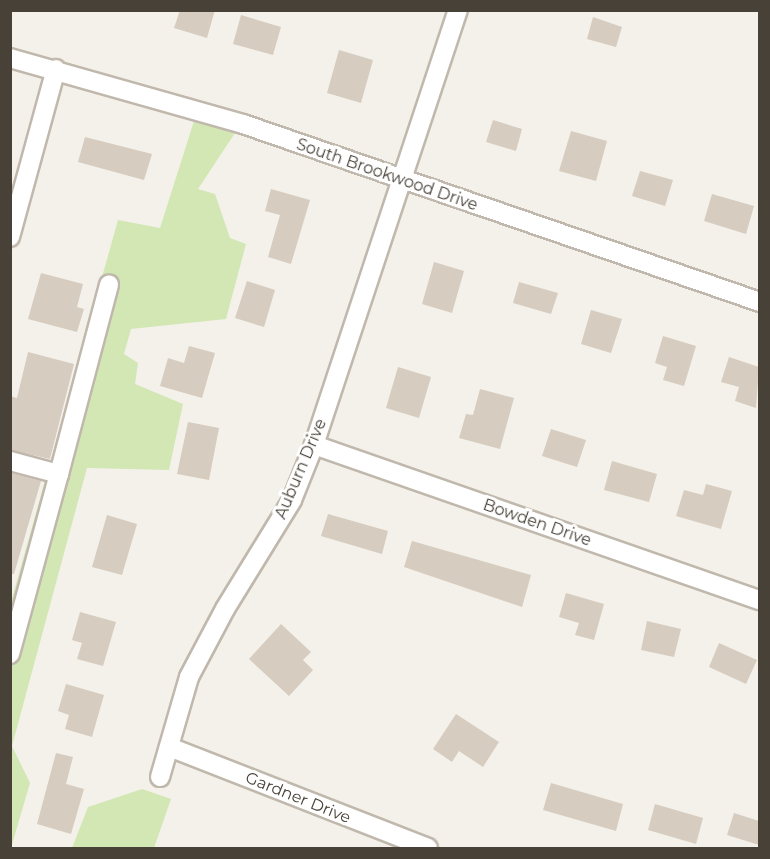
<!DOCTYPE html>
<html>
<head>
<meta charset="utf-8">
<style>
	body { margin:0 }
	#map { position:relative; width:770px; height:859px; overflow:hidden; background:#f4f1ea; font-family:Montserrat,sans-serif }
	div>[style] { position:absolute }
	.green>* { inset:0; background:#d2e7b4 }
	.building>* { inset:0; background:#d6ccbf }
	.roads { filter:drop-shadow(2px 0 #c0b8ac) drop-shadow(-2px 0 #c0b8ac) drop-shadow(0 2px #c0b8ac) drop-shadow(0 -2px #c0b8ac) }
	.minor>* { height:18px; margin:-9px; padding:0 9px; transform-origin:9px; border-radius:9px; background:#fff }
	span { translate:-50% -50%; white-space:nowrap; text-align:center; line-height:1.15; -webkit-text-stroke:6px #fff; paint-order:stroke }
	.street-label { font-size:16px; color:#484138 }
	.frame { position:absolute; inset:0; border:12px solid #484138; pointer-events:none }
</style>
</head>
<body>
<div id="map">
	<div class="green">
		<div style="clip-path:polygon(194px 121px,235px 133px,198px 189px,215px 194px,230px 238px,246px 244px,226px 319px,131px 329px,124px 354px,138px 363px,135px 384px,183px 404px,169px 470px,87px 468px,12px 746px,30px 783px,11px 848px,11px 602px,118px 220px,160px 228px)"></div>
		<div style="clip-path:polygon(142px 789px,171px 799px,154px 848px,72px 848px,88px 807px)"></div>
	</div>
	<div class="building">
		<div style="clip-path:polygon(180px 10px,215px 10px,207px 38px,174px 28px)"></div>
		<div style="clip-path:polygon(241px 15px,281px 27px,273px 55px,233px 44px)"></div>
		<div style="clip-path:polygon(593px 17px,622px 27px,616px 47px,587px 39px)"></div>
		<div style="clip-path:polygon(339px 50px,373px 60px,361px 103px,327px 93px)"></div>
		<div style="clip-path:polygon(493px 120px,522px 129px,516px 151px,486px 142px)"></div>
		<div style="clip-path:polygon(571px 131px,607px 141px,596px 181px,559px 171px)"></div>
		<div style="clip-path:polygon(85px 137px,152px 154px,144px 180px,78px 162px)"></div>
		<div style="clip-path:polygon(640px 171px,673px 180px,665px 206px,632px 196px)"></div>
		<div style="clip-path:polygon(271px 189px,310px 200px,291px 264px,268px 257px,280px 215px,265px 211px)"></div>
		<div style="clip-path:polygon(712px 194px,754px 206px,746px 234px,704px 221px)"></div>
		<div style="clip-path:polygon(434px 262px,464px 271px,452px 313px,422px 304px)"></div>
		<div style="clip-path:polygon(41px 273px,83px 284px,77px 307px,84px 309px,77px 332px,28px 319px)"></div>
		<div style="clip-path:polygon(247px 281px,275px 290px,264px 327px,235px 318px)"></div>
		<div style="clip-path:polygon(519px 282px,558px 293px,551px 314px,513px 303px)"></div>
		<div style="clip-path:polygon(591px 310px,622px 319px,611px 353px,581px 344px)"></div>
		<div style="clip-path:polygon(663px 336px,696px 346px,684px 386px,663px 380px,667px 367px,655px 363px)"></div>
		<div style="clip-path:polygon(189px 346px,215px 353px,202px 398px,160px 386px,168px 358px,184px 363px)"></div>
		<div style="clip-path:polygon(28px 352px,74px 364px,50px 459px,10px 450px,10px 396px,17px 398px)"></div>
		<div style="clip-path:polygon(729px 357px,759px 367px,756px 408px,735px 401px,739px 387px,721px 382px)"></div>
		<div style="clip-path:polygon(398px 367px,431px 377px,419px 418px,386px 408px)"></div>
		<div style="clip-path:polygon(480px 389px,514px 398px,500px 449px,459px 438px,466px 414px,473px 415px)"></div>
		<div style="clip-path:polygon(188px 422px,219px 428px,209px 480px,177px 474px)"></div>
		<div style="clip-path:polygon(551px 429px,586px 440px,577px 467px,542px 456px)"></div>
		<div style="clip-path:polygon(612px 461px,657px 474px,649px 502px,604px 490px)"></div>
		<div style="clip-path:polygon(10px 473px,41px 481px,14px 574px,10px 574px)"></div>
		<div style="clip-path:polygon(706px 484px,732px 491px,721px 529px,676px 516px,684px 490px,703px 495px)"></div>
		<div style="clip-path:polygon(328px 514px,388px 531px,382px 554px,321px 536px)"></div>
		<div style="clip-path:polygon(107px 515px,137px 524px,122px 575px,92px 567px)"></div>
		<div style="clip-path:polygon(412px 541px,531px 575px,522px 607px,404px 567px)"></div>
		<div style="clip-path:polygon(566px 593px,604px 604px,594px 640px,575px 635px,579px 623px,559px 617px)"></div>
		<div style="clip-path:polygon(80px 612px,116px 622px,103px 666px,77px 659px,82px 643px,72px 640px)"></div>
		<div style="clip-path:polygon(647px 621px,681px 629px,674px 657px,641px 650px)"></div>
		<div style="clip-path:polygon(281px 624px,311px 652px,303px 660px,313px 670px,289px 696px,249px 659px)"></div>
		<div style="clip-path:polygon(719px 643px,757px 660px,746px 684px,709px 667px)"></div>
		<div style="clip-path:polygon(66px 684px,104px 695px,92px 737px,65px 729px,69px 715px,58px 711px)"></div>
		<div style="clip-path:polygon(456px 714px,499px 742px,483px 767px,459px 751px,452px 762px,433px 749px)"></div>
		<div style="clip-path:polygon(56px 753px,73px 757px,66px 784px,84px 789px,71px 834px,37px 824px)"></div>
		<div style="clip-path:polygon(551px 783px,623px 804px,616px 831px,543px 810px)"></div>
		<div style="clip-path:polygon(655px 804px,703px 818px,696px 844px,648px 830px)"></div>
		<div style="clip-path:polygon(734px 813px,759px 821px,759px 845px,727px 835px)"></div>
	</div>
	<div class="roads">
		<div class="minor">
			<div style="left:10px;top:58px;width:242px;rotate:15.8deg"></div>
			<div style="left:243px;top:124px;width:547px;rotate:19deg"></div>
			<div style="left:10px;top:237px;width:174px;rotate:-74.7deg"></div>
			<div style="left:314px;top:445px;width:472px;rotate:19.2deg"></div>
			<div style="left:10px;top:461px;width:51px;rotate:14.9deg"></div>
			<div style="left:59px;top:474px;width:196px;rotate:-75.2deg"></div>
			<div style="left:10px;top:654px;width:187px;rotate:-74.8deg"></div>
			<div style="left:169px;top:747px;width:278px;rotate:21.3deg"></div>
			<div style="left:160px;top:777px;width:104px;rotate:-73.8deg"></div>
			<div style="left:189px;top:677px;width:77px;rotate:-62.1deg"></div>
			<div style="left:225px;top:609px;width:128px;rotate:-58.4deg"></div>
			<div style="left:292px;top:500px;width:59px;rotate:-68.2deg"></div>
			<div style="left:314px;top:445px;width:458px;rotate:-71.7deg"></div>
		</div>
	</div>
	<div class="street-label">
		<span style="left:387px;top:175px;rotate:19deg">South Brookwood Drive</span>
		<span style="left:301px;top:469px;rotate:-67deg">Auburn Drive</span>
		<span style="left:537px;top:523px;rotate:19deg">Bowden Drive</span>
		<span style="left:298px;top:798px;rotate:22deg">Gardner Drive</span>
	</div>
	<div class="frame"></div>
</div>
</body>
</html>
